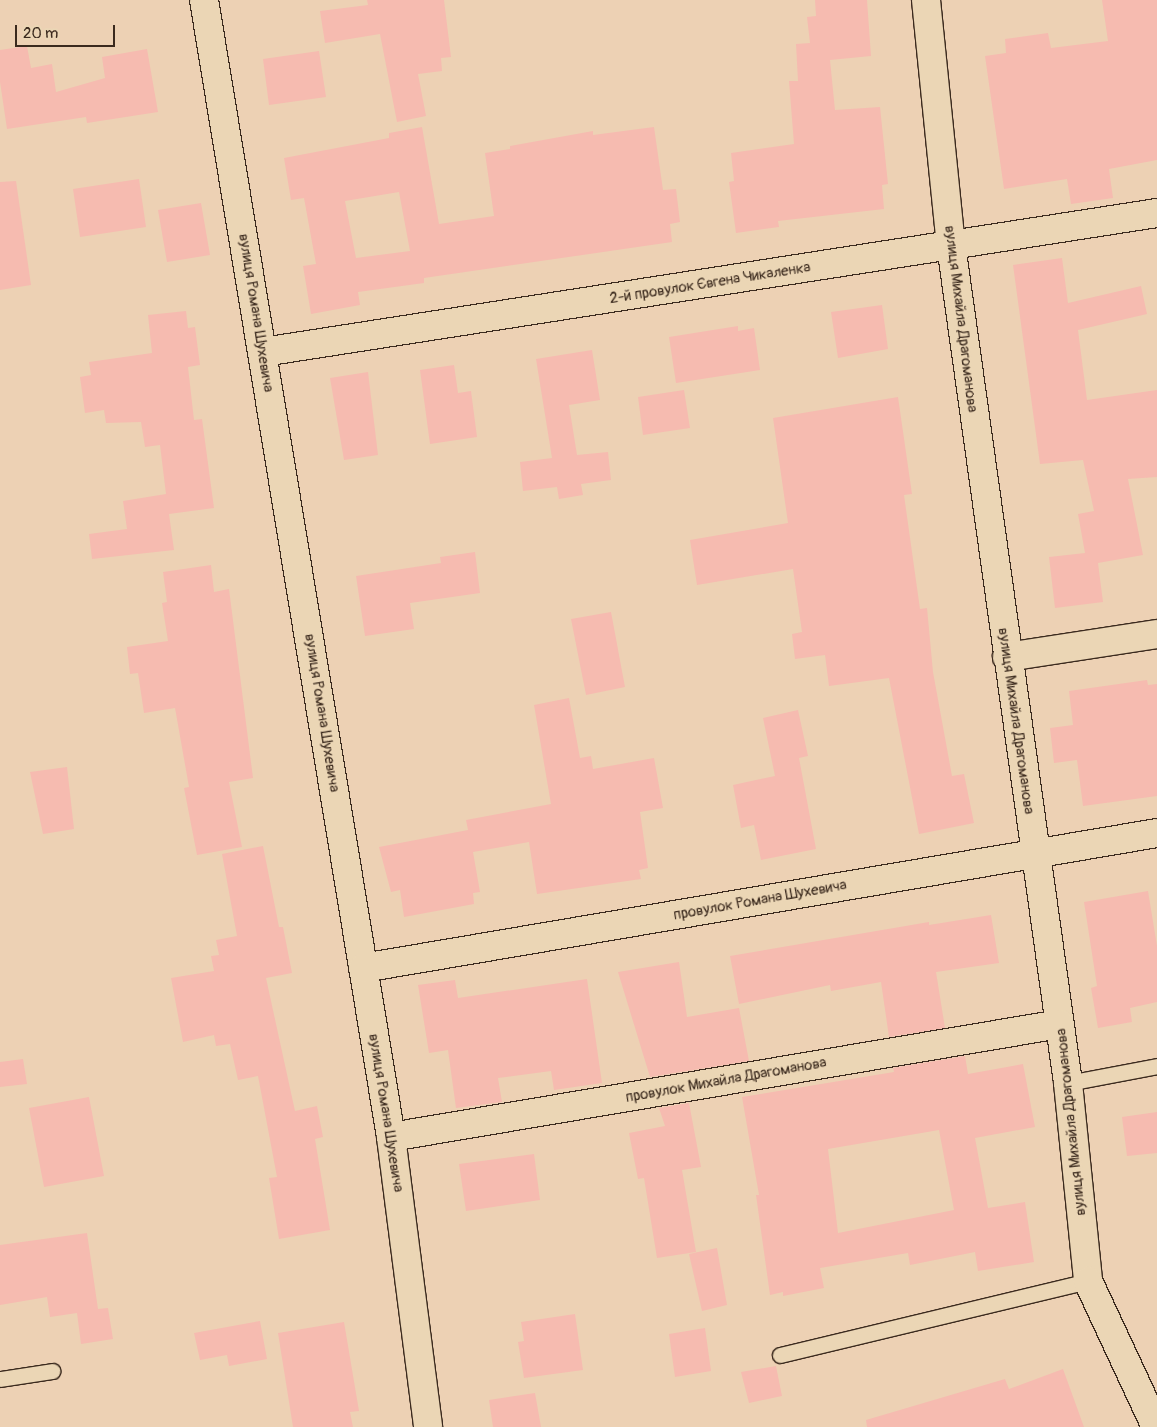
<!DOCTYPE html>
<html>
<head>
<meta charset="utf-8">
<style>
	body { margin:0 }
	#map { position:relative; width:1157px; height:1427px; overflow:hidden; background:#edd1b4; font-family:Pangolin,sans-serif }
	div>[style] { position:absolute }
	.building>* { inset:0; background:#f6bbb0 }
	.roads { filter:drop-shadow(1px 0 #3b2a1e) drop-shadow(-1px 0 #3b2a1e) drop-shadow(0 1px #3b2a1e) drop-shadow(0 -1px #3b2a1e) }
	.service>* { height:15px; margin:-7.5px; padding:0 7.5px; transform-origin:7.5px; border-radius:7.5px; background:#ebd6b5 }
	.minor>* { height:28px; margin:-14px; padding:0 14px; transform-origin:14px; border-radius:14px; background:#ebd6b5 }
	span { translate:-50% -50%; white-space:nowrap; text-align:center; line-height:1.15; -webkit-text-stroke:4px #ebd6b5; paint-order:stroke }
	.street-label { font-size:15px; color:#3b2a1e }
	.scale { position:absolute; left:15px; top:25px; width:100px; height:22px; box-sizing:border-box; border:2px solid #3b2a1e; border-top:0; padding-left:6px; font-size:15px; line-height:18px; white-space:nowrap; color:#3b2a1e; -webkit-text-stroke:4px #ebd6b5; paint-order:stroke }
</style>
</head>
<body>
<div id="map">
	<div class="building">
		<div style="clip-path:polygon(367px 0,444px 0,451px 57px,441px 58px,442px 71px,418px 74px,426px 116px,397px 122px,380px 34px,325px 43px,320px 11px,368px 5px)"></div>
		<div style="clip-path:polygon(815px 0,867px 0,871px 56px,830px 60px,835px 110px,880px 107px,888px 184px,882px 185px,884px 209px,778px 221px,779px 227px,736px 233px,729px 182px,734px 181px,731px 153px,794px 144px,789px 81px,798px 81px,796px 44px,810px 43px,807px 17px,816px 16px)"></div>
		<div style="clip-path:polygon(1102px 0,1157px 0,1157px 160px,1109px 169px,1113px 198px,1071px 204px,1067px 179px,1004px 189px,985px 56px,1006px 53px,1005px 39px,1048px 33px,1051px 48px,1108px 41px)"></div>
		<div style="clip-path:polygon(27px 46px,31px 68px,52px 64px,56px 92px,105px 78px,102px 57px,147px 49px,158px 112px,87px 123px,86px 117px,7px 129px,0 82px,0 50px)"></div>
		<div style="clip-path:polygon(319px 51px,326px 97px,269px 105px,263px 59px)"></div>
		<div style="clip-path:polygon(evenodd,422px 127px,439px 224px,494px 216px,485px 153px,510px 149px,510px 146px,593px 131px,593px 135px,654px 127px,663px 190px,676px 189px,680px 222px,670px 224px,672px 242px,424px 278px,424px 283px,358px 292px,360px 305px,311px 314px,303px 266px,316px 264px,304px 198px,291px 200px,284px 158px,389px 138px,389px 133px,422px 127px,399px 192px,410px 251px,356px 258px,345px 201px,399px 192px)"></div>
		<div style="clip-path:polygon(139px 179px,146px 227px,80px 237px,73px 189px)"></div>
		<div style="clip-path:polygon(16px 181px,31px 285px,0 290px,0 182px)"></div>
		<div style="clip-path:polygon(201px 203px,210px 255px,167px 262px,158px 210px)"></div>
		<div style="clip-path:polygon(1062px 258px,1068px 303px,1141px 286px,1147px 314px,1078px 330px,1087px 400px,1157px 390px,1157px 477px,1128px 479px,1143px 555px,1098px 563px,1103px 602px,1055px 608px,1049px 557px,1085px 553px,1078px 514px,1094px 511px,1083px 460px,1040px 464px,1013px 265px)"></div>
		<div style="clip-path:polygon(882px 305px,888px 349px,838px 358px,831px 312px)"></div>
		<div style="clip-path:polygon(186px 311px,188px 328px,195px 327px,200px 365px,188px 367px,194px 420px,202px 419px,214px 508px,169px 514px,174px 550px,92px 559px,89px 534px,127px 529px,123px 501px,166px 494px,160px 445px,145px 447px,141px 422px,106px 423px,104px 410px,85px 413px,80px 377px,91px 375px,89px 362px,152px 353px,148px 315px)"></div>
		<div style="clip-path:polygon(738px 326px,738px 331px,754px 328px,760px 370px,676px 383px,669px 337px)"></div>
		<div style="clip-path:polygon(592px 350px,600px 400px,569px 405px,577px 455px,608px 452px,611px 480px,581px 484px,583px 495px,559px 499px,557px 487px,523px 491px,520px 462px,552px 458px,536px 359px)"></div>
		<div style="clip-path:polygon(454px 365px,458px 393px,471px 391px,477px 437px,430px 444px,420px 370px)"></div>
		<div style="clip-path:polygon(368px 372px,378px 455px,344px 460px,330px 378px)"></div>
		<div style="clip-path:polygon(684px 390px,690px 428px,643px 435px,638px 397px)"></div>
		<div style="clip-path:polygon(898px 397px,912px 494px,904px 495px,920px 609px,927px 608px,933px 672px,952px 776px,964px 774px,974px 823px,919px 834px,889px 678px,829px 686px,825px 655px,795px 659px,792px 634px,802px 632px,793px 569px,697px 585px,690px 540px,788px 523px,773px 418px)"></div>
		<div style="clip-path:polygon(475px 552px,480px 593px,410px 603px,414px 629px,365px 636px,356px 576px,441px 563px,440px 557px)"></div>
		<div style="clip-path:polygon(211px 565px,214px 592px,229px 589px,253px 778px,229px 782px,242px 847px,197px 855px,184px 788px,189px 787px,175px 708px,144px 713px,138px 673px,130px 674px,127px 647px,168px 641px,162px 603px,167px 602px,163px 572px)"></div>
		<div style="clip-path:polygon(611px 612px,625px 687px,586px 695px,571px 619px)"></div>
		<div style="clip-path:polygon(1147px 680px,1148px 685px,1157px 684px,1157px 796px,1083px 806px,1077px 760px,1054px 763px,1050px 728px,1073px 725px,1069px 691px)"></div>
		<div style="clip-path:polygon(569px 698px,580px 758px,591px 756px,593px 769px,654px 758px,663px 808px,640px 812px,648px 868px,639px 870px,641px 879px,537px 894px,529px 842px,473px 852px,480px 892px,473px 893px,474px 904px,404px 917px,400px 890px,391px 892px,379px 847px,468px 830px,466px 820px,551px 804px,534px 705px)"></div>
		<div style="clip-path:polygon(798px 710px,808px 756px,799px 758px,816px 849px,761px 860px,754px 825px,741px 828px,733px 785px,775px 776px,763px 718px)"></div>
		<div style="clip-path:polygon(67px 767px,74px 829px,43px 834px,30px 772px)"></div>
		<div style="clip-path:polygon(263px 846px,279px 927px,283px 927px,292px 973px,266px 978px,295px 1111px,317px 1106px,323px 1137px,315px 1139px,330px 1230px,279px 1239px,269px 1178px,277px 1177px,258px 1076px,238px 1080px,230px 1044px,216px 1046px,214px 1035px,183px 1042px,171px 978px,214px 971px,211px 956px,219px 955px,216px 940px,237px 936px,222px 854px)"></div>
		<div style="clip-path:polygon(1148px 891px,1157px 946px,1157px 1002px,1130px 1008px,1132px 1022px,1098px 1028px,1091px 988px,1097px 986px,1084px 902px)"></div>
		<div style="clip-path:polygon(991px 915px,999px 963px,936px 972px,945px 1028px,889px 1037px,881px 982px,831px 991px,830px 985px,739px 1004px,730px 956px,929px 922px,929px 925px)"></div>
		<div style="clip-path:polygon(679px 962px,687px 1017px,739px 1008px,749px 1061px,650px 1077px,618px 972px)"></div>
		<div style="clip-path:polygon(587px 979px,602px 1083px,554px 1090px,551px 1071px,498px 1078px,502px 1102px,456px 1108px,448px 1050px,429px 1053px,418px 985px,455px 980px,458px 998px)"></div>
		<div style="clip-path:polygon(evenodd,965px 1056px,968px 1074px,1023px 1064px,1035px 1127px,975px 1138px,988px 1208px,1025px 1202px,1034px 1262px,978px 1271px,975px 1252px,910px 1265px,908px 1253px,820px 1268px,824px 1288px,783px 1296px,783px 1292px,770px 1295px,756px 1195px,759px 1195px,742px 1097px,894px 1072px,893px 1068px,965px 1056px,939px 1130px,954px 1210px,838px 1233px,828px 1149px,939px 1130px)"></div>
		<div style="clip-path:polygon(23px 1059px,27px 1084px,0 1087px,0 1062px)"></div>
		<div style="clip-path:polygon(89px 1097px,104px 1176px,44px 1187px,29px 1108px)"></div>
		<div style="clip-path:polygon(689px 1103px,701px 1167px,682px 1170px,696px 1252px,657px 1258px,644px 1178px,638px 1179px,629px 1133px,665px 1126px,659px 1108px)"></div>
		<div style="clip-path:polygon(1157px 1112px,1157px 1153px,1127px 1156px,1122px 1117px)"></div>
		<div style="clip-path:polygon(534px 1154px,540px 1200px,466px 1211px,459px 1164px)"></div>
		<div style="clip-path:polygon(87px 1233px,98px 1309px,108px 1308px,113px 1339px,81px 1344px,77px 1313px,50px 1317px,47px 1297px,0 1305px,0 1245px)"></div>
		<div style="clip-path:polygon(717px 1248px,727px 1305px,702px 1311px,689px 1254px)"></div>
		<div style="clip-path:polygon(575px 1314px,583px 1370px,524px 1378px,518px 1342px,524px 1341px,521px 1322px)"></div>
		<div style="clip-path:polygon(260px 1321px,267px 1359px,229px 1366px,227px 1355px,200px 1360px,194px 1333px)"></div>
		<div style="clip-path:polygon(344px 1322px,359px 1411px,350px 1412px,353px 1427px,293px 1427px,278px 1333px)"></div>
		<div style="clip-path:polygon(705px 1328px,711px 1371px,675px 1377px,669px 1334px)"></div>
		<div style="clip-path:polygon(776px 1366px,782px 1396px,749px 1403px,741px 1372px)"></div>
		<div style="clip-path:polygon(1063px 1369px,1084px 1427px,867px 1427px,866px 1420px,1005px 1379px,1009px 1389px)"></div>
		<div style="clip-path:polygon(535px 1393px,541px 1427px,493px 1427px,489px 1400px)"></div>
	</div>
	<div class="roads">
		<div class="service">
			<div style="left:1068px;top:1083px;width:91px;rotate:-10.8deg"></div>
			<div style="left:780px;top:1355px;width:317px;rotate:-13.5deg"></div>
			<div style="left:0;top:1379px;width:53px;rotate:-8.7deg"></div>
		</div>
		<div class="minor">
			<div style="left:204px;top:0;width:1152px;rotate:80.66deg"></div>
			<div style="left:391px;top:1137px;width:292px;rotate:82.7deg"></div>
			<div style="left:926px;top:0;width:246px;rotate:84.2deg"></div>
			<div style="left:951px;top:245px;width:846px;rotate:82.05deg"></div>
			<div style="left:1068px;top:1083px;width:199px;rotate:84.2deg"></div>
			<div style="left:1088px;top:1281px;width:161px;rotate:65deg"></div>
			<div style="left:263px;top:352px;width:905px;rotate:-8.84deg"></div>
			<div style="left:1007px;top:657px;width:152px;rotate:-8.7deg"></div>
			<div style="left:363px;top:968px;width:805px;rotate:-9.65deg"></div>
			<div style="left:391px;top:1137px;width:678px;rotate:-9.59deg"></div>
		</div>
	</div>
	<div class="street-label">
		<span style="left:710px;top:283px;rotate:-9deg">2-й провулок Євгена Чикаленка</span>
		<span style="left:256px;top:313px;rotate:81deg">вулиця Романа Шухевича</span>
		<span style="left:961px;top:319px;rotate:83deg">вулиця Михайла Драгоманова</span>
		<span style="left:322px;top:713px;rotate:81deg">вулиця Романа Шухевича</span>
		<span style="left:1016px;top:721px;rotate:82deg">вулиця Михайла Драгоманова</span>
		<span style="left:760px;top:900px;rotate:-10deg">провулок Романа Шухевича</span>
		<span style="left:726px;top:1080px;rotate:-10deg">провулок Михайла Драгоманова</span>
		<span style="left:386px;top:1113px;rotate:81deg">вулиця Романа Шухевича</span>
		<span style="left:1071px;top:1122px;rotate:-96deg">вулиця Михайла Драгоманова</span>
	</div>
	<div class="scale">20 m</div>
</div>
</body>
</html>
